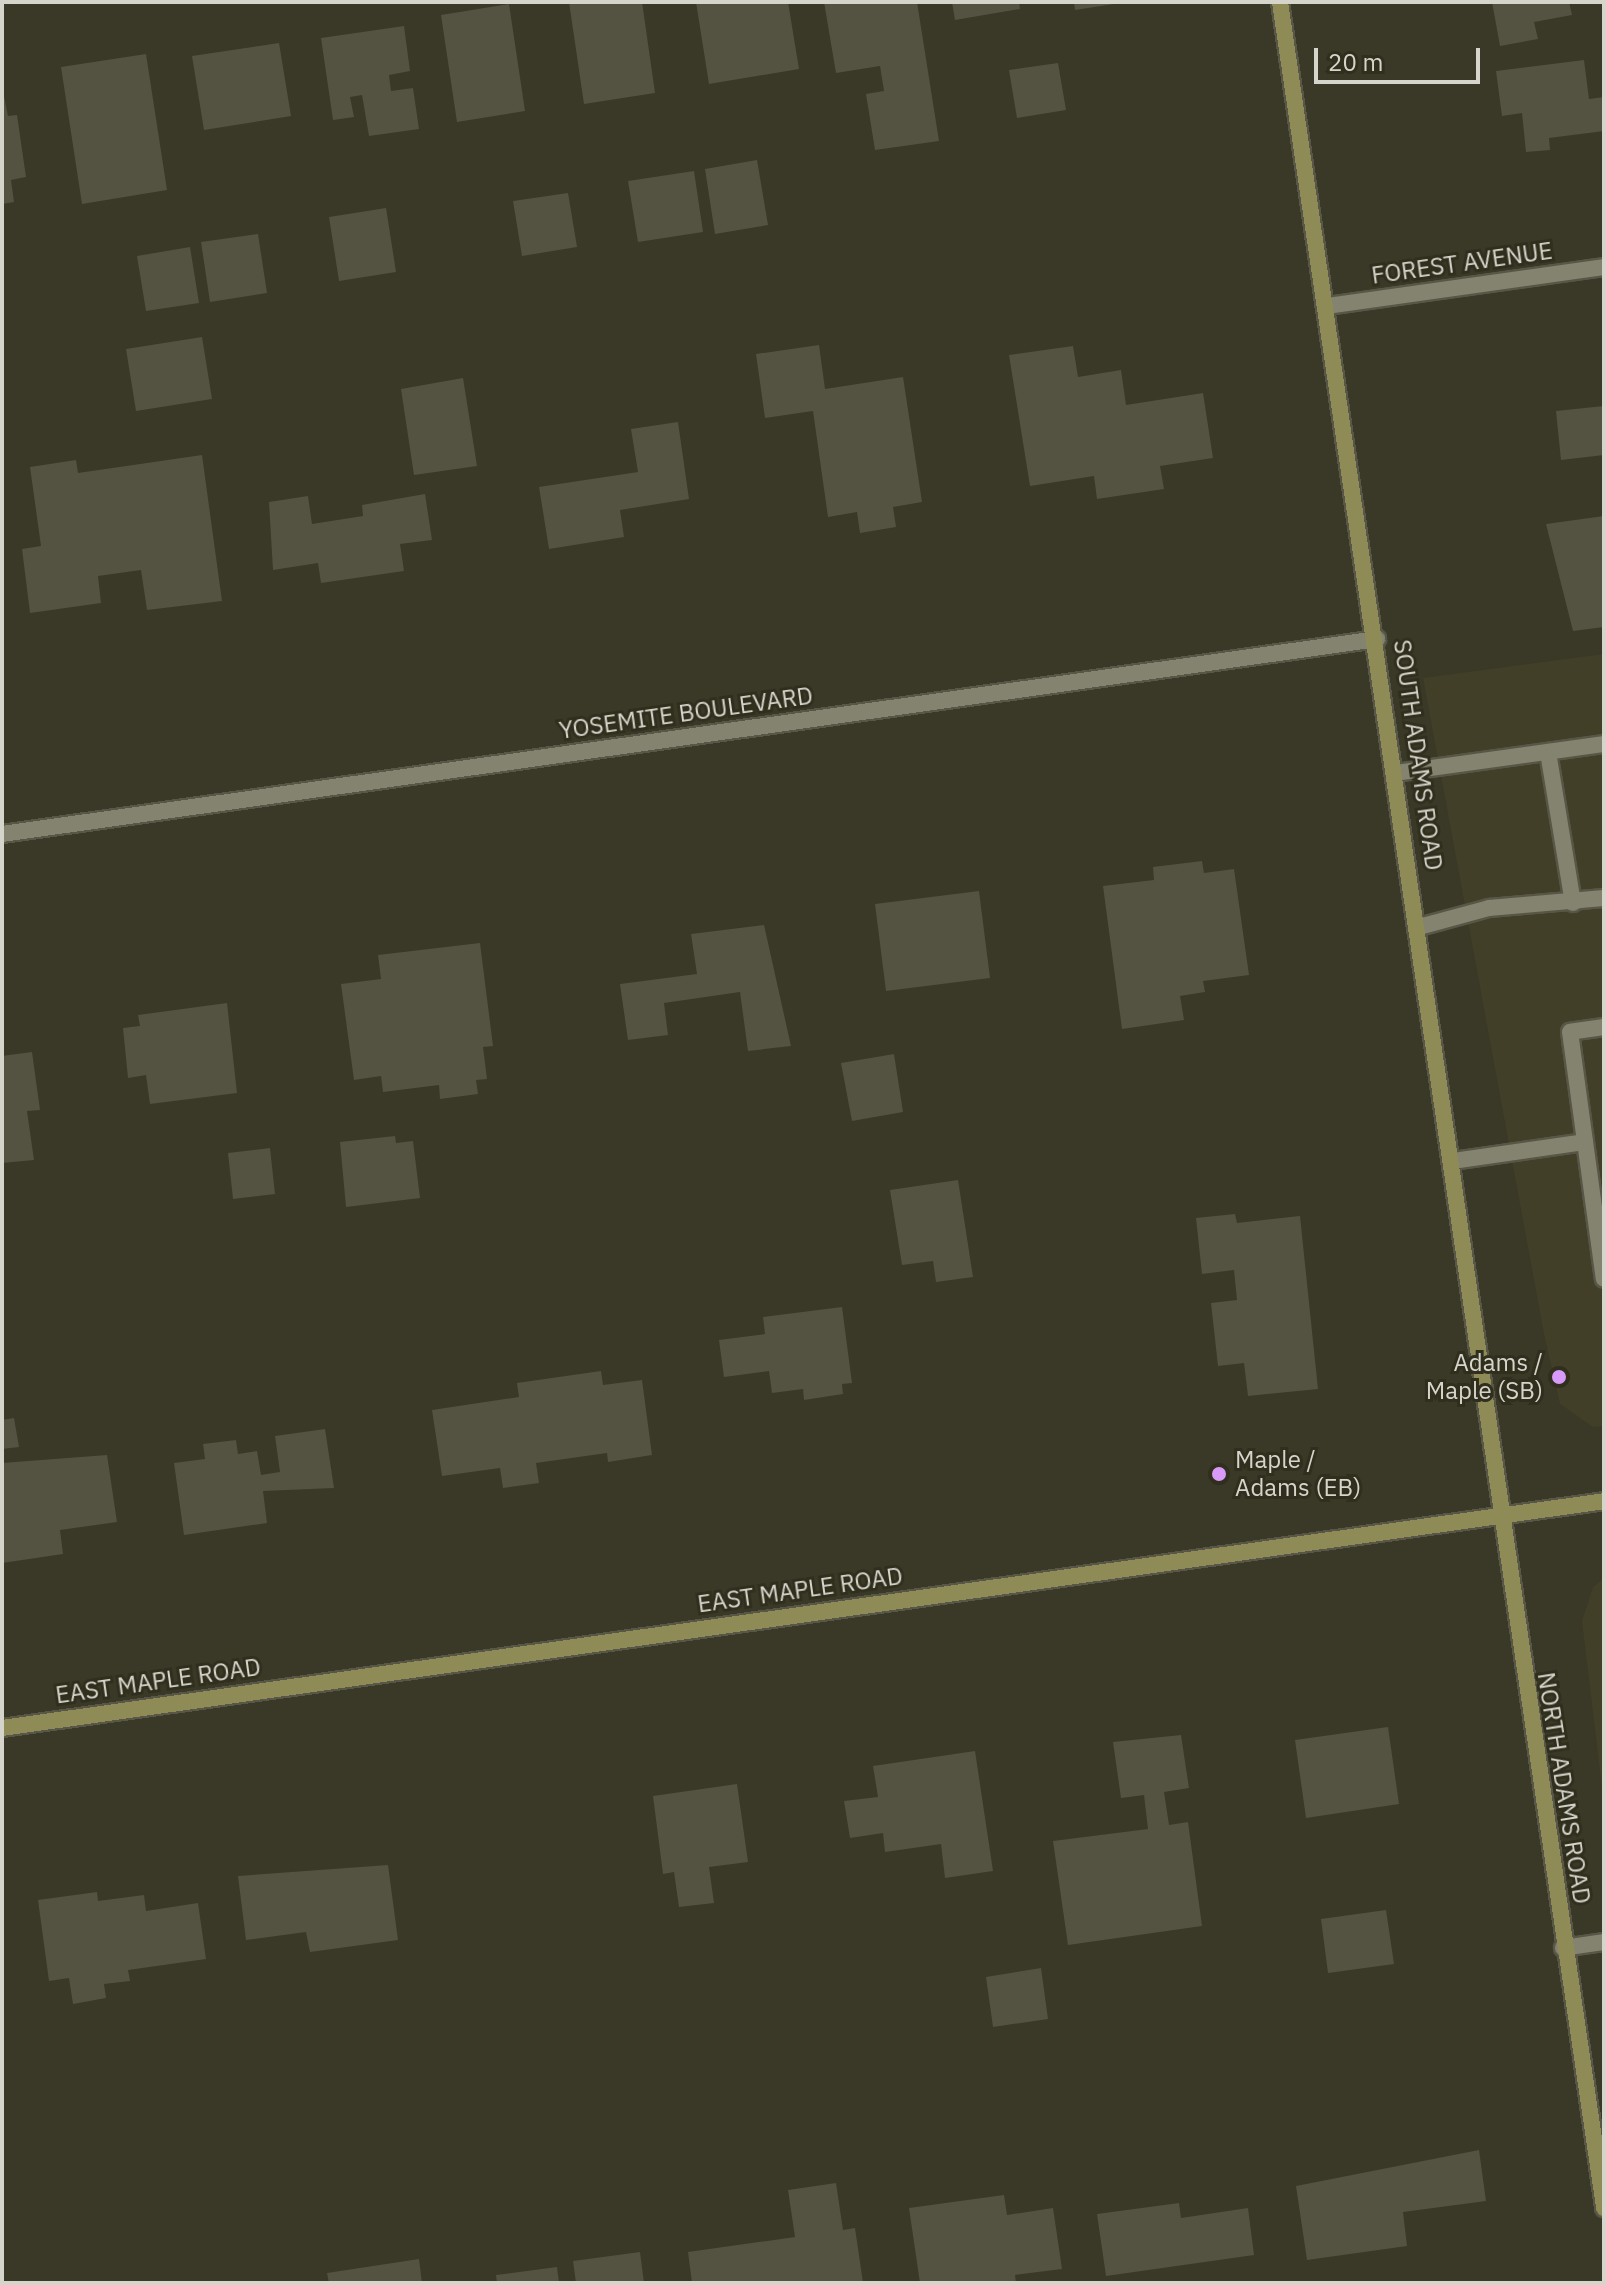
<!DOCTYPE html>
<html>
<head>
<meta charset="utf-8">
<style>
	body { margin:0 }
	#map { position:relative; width:1606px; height:2285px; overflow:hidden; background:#3a3827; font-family:"IBM Plex Sans",sans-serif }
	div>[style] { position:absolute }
	.built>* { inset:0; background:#413f27 }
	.building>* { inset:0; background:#545240 }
	.roads { filter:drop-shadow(2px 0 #575647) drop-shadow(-2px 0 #575647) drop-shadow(0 2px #575647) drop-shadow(0 -2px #575647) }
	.lane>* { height:16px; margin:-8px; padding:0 8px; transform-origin:8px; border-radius:8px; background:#84836f }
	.street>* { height:16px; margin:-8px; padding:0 8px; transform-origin:8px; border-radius:8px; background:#84836f }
	.secondary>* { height:16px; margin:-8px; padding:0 8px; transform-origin:8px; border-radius:8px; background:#8f8b57 }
	.dots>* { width:22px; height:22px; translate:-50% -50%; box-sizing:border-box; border:4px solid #302e1d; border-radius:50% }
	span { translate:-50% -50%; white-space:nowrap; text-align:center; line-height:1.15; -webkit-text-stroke:6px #302e1d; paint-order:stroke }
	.street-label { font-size:24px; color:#d6d5cb }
	.poi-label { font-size:24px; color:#d6d5cb }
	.right { translate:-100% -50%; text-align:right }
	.left { translate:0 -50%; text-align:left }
	.frame { position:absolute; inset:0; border:4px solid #d6d5cb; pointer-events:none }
	.scale { position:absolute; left:1314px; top:48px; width:166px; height:36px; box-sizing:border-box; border:4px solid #d6d5cb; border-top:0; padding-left:10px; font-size:24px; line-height:28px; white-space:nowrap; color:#d6d5cb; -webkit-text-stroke:6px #302e1d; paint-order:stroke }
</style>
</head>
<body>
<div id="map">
	<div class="built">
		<div style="clip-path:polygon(1604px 654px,1604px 1426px,1593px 1427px,1560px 1404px,1544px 1334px,1423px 678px)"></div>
		<div style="clip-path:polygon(1604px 1578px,1604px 1804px,1582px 1621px,1593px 1587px)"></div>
	</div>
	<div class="building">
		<div style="clip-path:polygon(569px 2px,642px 2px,655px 93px,584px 104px)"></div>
		<div style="clip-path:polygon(696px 2px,788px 2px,799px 69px,709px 84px)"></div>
		<div style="clip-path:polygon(824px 2px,917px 2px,939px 141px,875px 150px,866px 94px,884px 91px,880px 66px,836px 73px)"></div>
		<div style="clip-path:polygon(952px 2px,1019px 2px,1020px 9px,955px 20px)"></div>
		<div style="clip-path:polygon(1074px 2px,1114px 2px,1114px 4px,1075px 10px)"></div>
		<div style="clip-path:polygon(1492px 2px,1569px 2px,1572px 15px,1534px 22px,1538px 39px,1500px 46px)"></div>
		<div style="clip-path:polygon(509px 4px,525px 111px,457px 122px,441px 15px)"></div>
		<div style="clip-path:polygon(404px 26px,410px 71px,389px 75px,391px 91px,413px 88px,419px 129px,369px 136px,362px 95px,350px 97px,354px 117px,333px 120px,321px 38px)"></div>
		<div style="clip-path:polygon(279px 43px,291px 116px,204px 130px,192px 56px)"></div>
		<div style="clip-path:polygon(146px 54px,167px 190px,82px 204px,61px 67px)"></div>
		<div style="clip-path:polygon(1584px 60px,1589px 99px,1604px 97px,1604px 131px,1549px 138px,1550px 150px,1526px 152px,1522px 113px,1502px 116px,1496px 71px)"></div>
		<div style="clip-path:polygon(1058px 63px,1066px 110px,1017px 118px,1009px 70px)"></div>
		<div style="clip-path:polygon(2px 86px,8px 116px,17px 115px,26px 177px,11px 180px,14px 202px,2px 204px)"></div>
		<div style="clip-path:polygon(757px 160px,768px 225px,715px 234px,705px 169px)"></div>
		<div style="clip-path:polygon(694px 171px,703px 232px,638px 242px,628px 181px)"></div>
		<div style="clip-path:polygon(568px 193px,577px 247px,522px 256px,513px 201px)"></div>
		<div style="clip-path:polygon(386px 208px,396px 272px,339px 281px,329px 217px)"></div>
		<div style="clip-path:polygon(258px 234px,267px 293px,210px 302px,201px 242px)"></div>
		<div style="clip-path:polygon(190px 247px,199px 303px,146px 311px,137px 256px)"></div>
		<div style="clip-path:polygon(202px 337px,212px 399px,136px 411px,126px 349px)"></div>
		<div style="clip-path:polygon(819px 345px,825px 389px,903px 377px,922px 502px,893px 507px,896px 527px,860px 533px,857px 512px,828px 517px,813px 411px,765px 418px,756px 354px)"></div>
		<div style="clip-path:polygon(1073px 346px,1078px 377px,1121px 370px,1126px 405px,1203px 393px,1213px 458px,1160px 466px,1164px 489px,1097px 499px,1094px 476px,1030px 486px,1009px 355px)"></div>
		<div style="clip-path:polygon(463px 378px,477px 466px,414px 475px,401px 389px)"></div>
		<div style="clip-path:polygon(1604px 406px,1604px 455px,1561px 460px,1556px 411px)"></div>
		<div style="clip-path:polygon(678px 422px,689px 499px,620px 510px,624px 537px,549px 549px,539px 487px,638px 472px,631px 429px)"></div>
		<div style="clip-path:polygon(202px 455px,222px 601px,147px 610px,141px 570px,98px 576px,101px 603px,30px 613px,22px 549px,41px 546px,30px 467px,76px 460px,78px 473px)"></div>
		<div style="clip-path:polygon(425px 494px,432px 540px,400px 544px,404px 571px,321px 583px,318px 563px,273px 570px,269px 502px,308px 496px,312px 524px,363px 516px,362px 505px)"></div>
		<div style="clip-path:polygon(1604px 516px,1604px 627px,1573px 631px,1546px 524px)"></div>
		<div style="clip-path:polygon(1202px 861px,1204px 873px,1234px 869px,1249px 975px,1203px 981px,1205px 992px,1180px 996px,1184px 1020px,1122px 1029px,1103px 886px,1154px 880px,1153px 867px)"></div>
		<div style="clip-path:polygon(979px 891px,990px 978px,886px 991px,875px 904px)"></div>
		<div style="clip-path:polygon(764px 925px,791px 1046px,748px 1051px,740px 992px,664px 1003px,668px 1035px,628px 1040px,620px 984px,697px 974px,691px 934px)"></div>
		<div style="clip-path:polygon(480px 943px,493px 1046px,483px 1047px,487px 1079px,476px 1080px,478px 1094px,440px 1099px,439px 1085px,383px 1092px,381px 1076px,354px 1080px,341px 984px,381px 979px,378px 955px)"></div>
		<div style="clip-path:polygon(227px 1003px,237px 1093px,150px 1104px,146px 1075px,128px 1078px,123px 1028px,140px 1026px,138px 1015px)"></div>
		<div style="clip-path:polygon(32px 1052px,40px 1110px,27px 1111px,34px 1160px,2px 1163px,2px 1056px)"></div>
		<div style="clip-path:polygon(894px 1054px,903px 1112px,852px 1121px,841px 1063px)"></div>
		<div style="clip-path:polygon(395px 1136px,396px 1143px,413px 1141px,420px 1198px,346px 1207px,340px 1142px)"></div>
		<div style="clip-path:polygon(270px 1148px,275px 1194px,233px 1199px,228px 1153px)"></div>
		<div style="clip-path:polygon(958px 1180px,973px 1277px,936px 1282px,933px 1261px,902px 1265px,890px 1190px)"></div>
		<div style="clip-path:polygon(1235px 1214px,1237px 1223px,1300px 1216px,1318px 1389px,1248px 1396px,1244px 1363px,1218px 1366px,1211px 1303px,1237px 1300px,1234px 1270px,1202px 1274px,1196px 1218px)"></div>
		<div style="clip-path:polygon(842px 1307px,852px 1383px,842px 1384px,843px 1394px,804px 1400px,803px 1389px,772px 1393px,769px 1371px,724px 1377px,719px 1340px,765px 1334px,763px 1317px)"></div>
		<div style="clip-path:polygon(601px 1371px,603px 1385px,642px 1380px,652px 1455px,608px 1462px,607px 1453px,536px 1463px,539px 1483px,503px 1488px,500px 1468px,442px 1476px,432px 1410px,519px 1397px,517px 1383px)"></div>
		<div style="clip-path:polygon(14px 1418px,19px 1447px,2px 1449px,2px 1420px)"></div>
		<div style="clip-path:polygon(325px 1429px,334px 1488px,263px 1491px,267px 1523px,184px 1535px,174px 1463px,205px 1459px,203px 1444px,236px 1440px,238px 1454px,257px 1451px,261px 1475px,280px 1472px,275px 1436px)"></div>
		<div style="clip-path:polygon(107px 1455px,117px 1522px,60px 1530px,63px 1554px,2px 1563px,2px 1463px)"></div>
		<div style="clip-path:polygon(1388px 1727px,1399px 1804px,1306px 1818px,1295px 1740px)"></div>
		<div style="clip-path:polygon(1181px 1735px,1189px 1788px,1164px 1792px,1169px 1825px,1188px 1822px,1202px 1926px,1068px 1945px,1053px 1841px,1148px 1829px,1144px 1795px,1121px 1798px,1113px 1742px)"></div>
		<div style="clip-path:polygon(975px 1751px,993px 1871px,945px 1878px,941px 1844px,885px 1852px,883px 1833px,850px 1838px,844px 1801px,878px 1797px,873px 1766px)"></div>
		<div style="clip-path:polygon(737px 1784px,748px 1862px,709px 1867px,714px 1903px,679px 1907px,674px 1872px,663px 1874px,653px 1796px)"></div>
		<div style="clip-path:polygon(388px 1865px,398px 1940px,310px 1952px,306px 1932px,246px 1940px,238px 1876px)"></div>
		<div style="clip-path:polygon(97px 1892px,98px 1901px,144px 1895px,146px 1911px,198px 1903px,206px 1959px,128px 1970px,130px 1981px,104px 1984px,106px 1998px,73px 2004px,69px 1978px,49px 1981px,38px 1900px)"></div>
		<div style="clip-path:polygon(1386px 1910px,1394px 1964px,1328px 1973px,1321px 1919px)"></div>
		<div style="clip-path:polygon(1041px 1968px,1048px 2019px,993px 2027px,986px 1977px)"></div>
		<div style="clip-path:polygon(1479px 2150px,1486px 2201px,1403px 2212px,1407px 2246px,1307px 2260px,1296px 2186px)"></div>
		<div style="clip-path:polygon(836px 2183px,843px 2230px,855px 2228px,863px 2283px,692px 2283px,688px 2252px,795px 2237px,788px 2190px)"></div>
		<div style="clip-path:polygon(1004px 2195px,1007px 2215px,1053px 2208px,1062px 2269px,1015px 2275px,1016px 2283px,920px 2283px,909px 2208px)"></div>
		<div style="clip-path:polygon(1179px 2203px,1181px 2218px,1248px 2208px,1254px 2255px,1106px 2276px,1097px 2214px)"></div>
		<div style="clip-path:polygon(640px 2252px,644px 2283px,576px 2283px,573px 2261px)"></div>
		<div style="clip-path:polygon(419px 2259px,422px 2283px,329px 2283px,327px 2273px)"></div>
		<div style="clip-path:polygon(557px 2267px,559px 2283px,497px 2283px,496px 2275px)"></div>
	</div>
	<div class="roads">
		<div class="lane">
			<div style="left:1548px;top:752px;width:153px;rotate:80.6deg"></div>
			<div style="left:1395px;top:773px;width:211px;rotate:-7.9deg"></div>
			<div style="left:1419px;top:927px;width:73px;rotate:-15.2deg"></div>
			<div style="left:1489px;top:908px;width:115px;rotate:-5deg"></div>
			<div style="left:1604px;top:1027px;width:34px;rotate:172deg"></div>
			<div style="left:1570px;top:1032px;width:249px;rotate:82.2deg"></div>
			<div style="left:1453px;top:1161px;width:133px;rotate:-8.2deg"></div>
			<div style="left:1563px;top:1948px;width:41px;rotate:-8.3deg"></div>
		</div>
		<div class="street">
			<div style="left:1327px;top:306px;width:280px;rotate:-8deg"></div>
			<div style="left:2px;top:834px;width:1389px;rotate:-8.07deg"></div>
		</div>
		<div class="secondary">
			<div style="left:1280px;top:2px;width:2230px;rotate:81.64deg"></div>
			<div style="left:2px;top:1728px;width:1618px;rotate:-8.06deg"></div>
		</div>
	</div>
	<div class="dots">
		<div style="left:1559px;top:1377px;background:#d89af8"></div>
		<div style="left:1219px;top:1474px;background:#d89af8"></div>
	</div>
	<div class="street-label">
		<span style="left:1462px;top:263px;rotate:-8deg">FOREST AVENUE</span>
		<span style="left:686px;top:713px;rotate:-8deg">YOSEMITE BOULEVARD</span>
		<span style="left:1418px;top:755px;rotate:82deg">SOUTH ADAMS ROAD</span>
		<span style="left:800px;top:1590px;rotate:-8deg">EAST MAPLE ROAD</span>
		<span style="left:158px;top:1681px;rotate:-8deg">EAST MAPLE ROAD</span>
		<span style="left:1564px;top:1788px;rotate:81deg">NORTH ADAMS ROAD</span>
	</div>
	<div class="poi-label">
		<span class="right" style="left:1543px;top:1377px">Adams /<br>Maple (SB)</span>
		<span class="left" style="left:1235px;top:1474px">Maple /<br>Adams (EB)</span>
	</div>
	<div class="frame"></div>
	<div class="scale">20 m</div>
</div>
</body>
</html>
